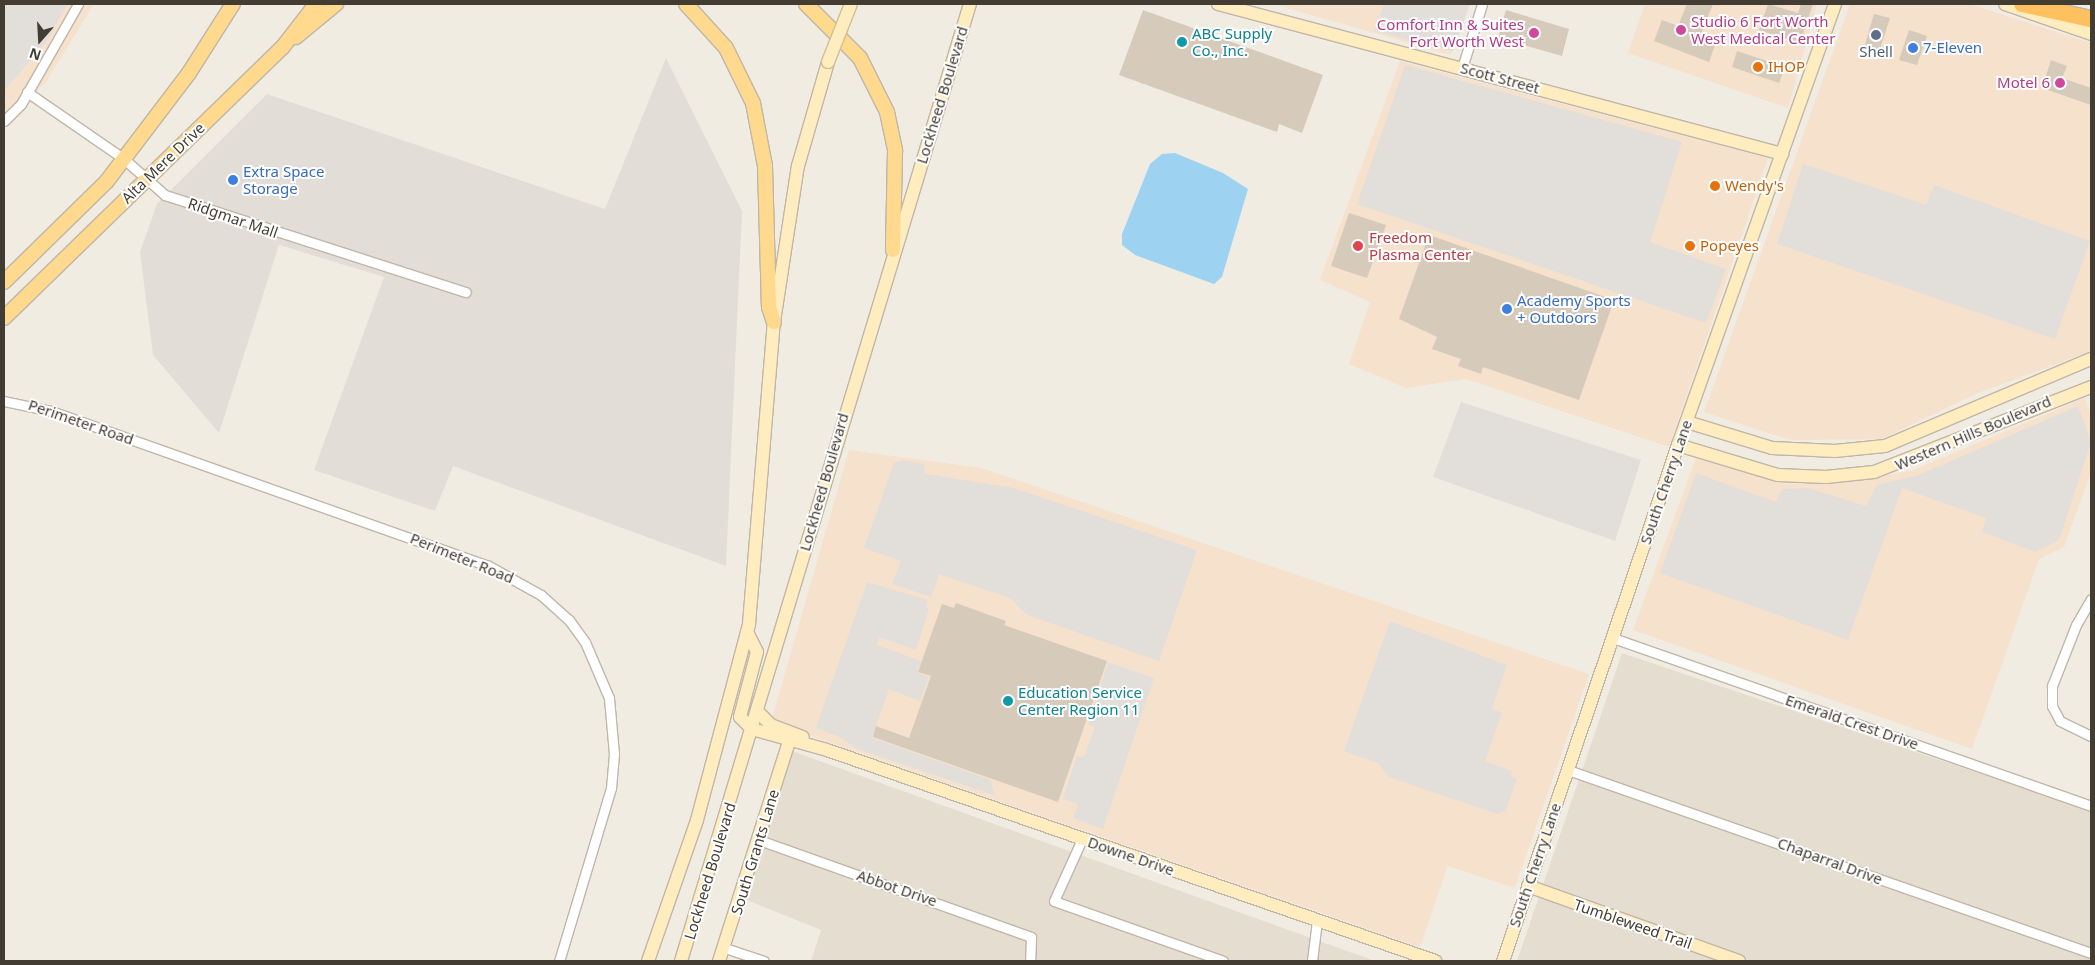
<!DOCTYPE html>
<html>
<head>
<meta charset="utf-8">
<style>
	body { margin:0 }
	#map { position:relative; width:2095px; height:965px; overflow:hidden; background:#f1ece2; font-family:"Noto Sans",sans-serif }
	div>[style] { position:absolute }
	.residential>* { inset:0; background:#e5ded0 }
	.commercial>* { inset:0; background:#f5e1cc }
	.industrial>* { inset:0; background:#e3ddd8 }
	.parking>* { inset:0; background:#e2dfdb }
	.water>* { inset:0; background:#9dd3f0 }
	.building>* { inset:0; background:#d6cabb }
	.roads { filter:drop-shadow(1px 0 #c0b6a8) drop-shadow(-1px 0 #c0b6a8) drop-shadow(0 1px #c0b6a8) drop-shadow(0 -1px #c0b6a8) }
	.street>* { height:9px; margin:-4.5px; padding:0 4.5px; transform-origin:4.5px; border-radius:4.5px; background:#fff }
	.secondary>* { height:12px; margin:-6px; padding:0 6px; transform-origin:6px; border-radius:6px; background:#ffecbf }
	.primary>* { height:14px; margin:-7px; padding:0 7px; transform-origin:7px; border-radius:7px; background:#ffd98e }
	.highway>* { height:16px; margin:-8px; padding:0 8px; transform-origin:8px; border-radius:8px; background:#ffc160 }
	.bridges { filter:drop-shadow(1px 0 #d3be91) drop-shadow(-1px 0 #d3be91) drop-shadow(0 1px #d3be91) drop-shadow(0 -1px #d3be91) }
	.secondary-bridge>* { height:12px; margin:-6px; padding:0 6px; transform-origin:6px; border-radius:6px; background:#ffecbf }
	.dots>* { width:14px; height:14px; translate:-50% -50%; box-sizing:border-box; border:2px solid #fff; border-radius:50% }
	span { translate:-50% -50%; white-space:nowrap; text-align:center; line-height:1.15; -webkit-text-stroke:4px #fff; paint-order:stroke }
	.hotel-label { font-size:15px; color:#b23c85 }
	.left { translate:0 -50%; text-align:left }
	.right { translate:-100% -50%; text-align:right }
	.culture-label { font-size:15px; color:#0d838f }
	.shop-label { font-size:15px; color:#366cbe }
	.service-label { font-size:15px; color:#4e5e75 }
	.food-label { font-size:15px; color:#c56008 }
	.street-label { font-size:15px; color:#433c33 }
	.health-label { font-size:15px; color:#be3a42 }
	.frame { position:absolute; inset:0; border:5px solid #433c33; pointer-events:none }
	.north { position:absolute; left:15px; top:15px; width:50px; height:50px; -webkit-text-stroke:4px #fff; paint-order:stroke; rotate:199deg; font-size:14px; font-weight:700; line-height:20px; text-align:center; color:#433c33 }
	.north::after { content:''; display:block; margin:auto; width:18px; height:22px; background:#433c33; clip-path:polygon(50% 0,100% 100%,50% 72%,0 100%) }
</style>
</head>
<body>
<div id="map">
	<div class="residential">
		<div style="clip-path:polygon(1622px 653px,2091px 811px,2091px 961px,1517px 961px)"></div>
		<div style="clip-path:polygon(792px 751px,1375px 961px,811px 961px,821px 930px,744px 899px)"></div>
	</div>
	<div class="commercial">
		<div style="clip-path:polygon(4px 4px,94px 4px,46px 82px,4px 121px)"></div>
		<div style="clip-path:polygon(1273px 4px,1470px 4px,1451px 55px)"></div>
		<div style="clip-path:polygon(1645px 4px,1817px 4px,1788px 108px,1628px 53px)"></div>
		<div style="clip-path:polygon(1850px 4px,1969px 4px,2091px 43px,2091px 351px,1978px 393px,1881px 439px,1790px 440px,1704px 412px)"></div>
		<div style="clip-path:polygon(1400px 61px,1768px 158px,1669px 447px,1466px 379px,1406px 388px,1349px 364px,1370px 302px,1320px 280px)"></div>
		<div style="clip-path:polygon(2085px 398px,2091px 415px,2091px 472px,2064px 547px,2039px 559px,1972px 749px,1633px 630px,1696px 458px,1785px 484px,1867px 479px,1913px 470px)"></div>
		<div style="clip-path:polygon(849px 450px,982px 468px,1589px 674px,1515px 888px,1448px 866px,1420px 947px,771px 722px)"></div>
	</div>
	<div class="industrial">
		<div style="clip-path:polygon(666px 58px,742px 211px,726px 566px,453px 466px,435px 511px,314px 470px,384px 277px,279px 245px,219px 433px,153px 355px,140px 252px,157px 204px,267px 94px,605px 209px)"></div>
	</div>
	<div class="parking">
		<div style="clip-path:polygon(4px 4px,67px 4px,48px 40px,4px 91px)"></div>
		<div style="clip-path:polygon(1384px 4px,1470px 4px,1453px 51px,1374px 31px)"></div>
		<div style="clip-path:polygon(1405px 65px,1682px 142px,1650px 242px,1726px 269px,1706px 323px,1357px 204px)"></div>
		<div style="clip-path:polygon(1803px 164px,1926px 205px,1934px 185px,2090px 241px,2055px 339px,1777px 244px)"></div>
		<div style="clip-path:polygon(1461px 402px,1641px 460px,1615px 541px,1433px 477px)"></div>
		<div style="clip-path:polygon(2078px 406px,2091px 442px,2059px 540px,2035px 552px,1982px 532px,1986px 518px,1902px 488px,1848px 640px,1660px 573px,1696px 473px,1776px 502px,1782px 489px,1808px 488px,1866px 506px,1877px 485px,1919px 475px)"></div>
		<div style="clip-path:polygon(903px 460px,924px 464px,925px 474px,1014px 488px,1197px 550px,1159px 661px,1027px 615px,1010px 598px,939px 574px,931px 597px,892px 584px,901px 561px,864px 548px,894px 463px)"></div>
		<div style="clip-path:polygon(867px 582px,928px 600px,926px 607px,929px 608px,916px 650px,879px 637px,877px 645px,921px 661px,917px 673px,929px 677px,920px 701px,889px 689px,872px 738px,991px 780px,994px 795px,857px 749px,842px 738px,816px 728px)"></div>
		<div style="clip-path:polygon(1390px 621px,1507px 665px,1492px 709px,1502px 713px,1485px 761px,1512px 771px,1511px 776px,1517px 779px,1505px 812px,1497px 814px,1389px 777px,1378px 763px,1344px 751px)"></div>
		<div style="clip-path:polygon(1108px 662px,1154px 678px,1103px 829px,1073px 818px,1078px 804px,1063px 799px,1077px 756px,1084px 757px,1095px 727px,1088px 724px)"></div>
	</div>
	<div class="water">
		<div style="clip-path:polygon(1175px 153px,1223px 173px,1248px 189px,1222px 277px,1214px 284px,1135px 255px,1122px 245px,1122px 234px,1150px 164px,1162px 154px)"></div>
	</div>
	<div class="building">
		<div style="clip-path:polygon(1687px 4px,1713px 4px,1701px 34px,1717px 39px,1709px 62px,1654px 41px,1662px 20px,1678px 26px)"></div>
		<div style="clip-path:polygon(1768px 4px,1798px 13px,1801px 4px,1813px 4px,1800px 43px,1759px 30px)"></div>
		<div style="clip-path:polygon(1143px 10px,1323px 75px,1302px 133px,1279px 124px,1277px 132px,1119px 75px)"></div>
		<div style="clip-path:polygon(1506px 10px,1569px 29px,1562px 56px,1498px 38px)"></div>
		<div style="clip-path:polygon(1874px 14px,1890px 18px,1878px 55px,1863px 51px)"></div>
		<div style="clip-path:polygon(1909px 30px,1927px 36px,1917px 65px,1899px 60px)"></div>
		<div style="clip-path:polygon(1737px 51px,1785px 67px,1779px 83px,1732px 67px)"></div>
		<div style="clip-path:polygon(2051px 60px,2067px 66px,2062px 78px,2091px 88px,2091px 105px,2042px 88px)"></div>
		<div style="clip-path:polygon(1349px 213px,1386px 225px,1367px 278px,1331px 266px)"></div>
		<div style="clip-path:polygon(1429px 235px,1614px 300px,1579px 400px,1483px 367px,1481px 374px,1458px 366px,1461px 359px,1432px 349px,1437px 337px,1399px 319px)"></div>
		<div style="clip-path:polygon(956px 603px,1006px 621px,1004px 625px,1107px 661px,1058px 802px,873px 737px,876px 726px,909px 738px,931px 676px,918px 672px,942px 604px,954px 608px)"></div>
	</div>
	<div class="roads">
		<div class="street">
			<div style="left:1462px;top:68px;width:67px;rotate:-72.6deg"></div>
			<div style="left:27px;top:92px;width:118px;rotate:34.6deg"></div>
			<div style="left:124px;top:159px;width:55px;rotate:41.3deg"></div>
			<div style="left:165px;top:195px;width:316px;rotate:17.9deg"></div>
			<div style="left:4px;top:121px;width:24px;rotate:-45deg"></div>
			<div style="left:21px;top:104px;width:115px;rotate:-60.3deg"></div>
			<div style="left:4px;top:401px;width:48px;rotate:12deg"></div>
			<div style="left:51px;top:411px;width:462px;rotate:19.5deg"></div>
			<div style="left:487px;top:565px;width:62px;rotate:29.1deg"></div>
			<div style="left:541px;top:595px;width:38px;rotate:42deg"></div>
			<div style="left:569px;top:620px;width:27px;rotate:54deg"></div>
			<div style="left:585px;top:642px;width:61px;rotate:66.8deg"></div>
			<div style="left:609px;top:698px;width:56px;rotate:84.9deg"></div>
			<div style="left:614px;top:754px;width:34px;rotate:95deg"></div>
			<div style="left:611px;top:788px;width:181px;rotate:106.7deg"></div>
			<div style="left:2091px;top:599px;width:30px;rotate:120deg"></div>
			<div style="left:2076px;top:625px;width:66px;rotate:111.5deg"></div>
			<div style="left:2052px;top:686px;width:20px;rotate:90deg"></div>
			<div style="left:2052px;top:706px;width:17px;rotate:62deg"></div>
			<div style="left:2060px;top:721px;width:34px;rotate:26deg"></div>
			<div style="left:1613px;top:638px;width:507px;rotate:19.36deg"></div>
			<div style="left:1568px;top:770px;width:554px;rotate:19.29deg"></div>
			<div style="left:1082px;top:839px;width:68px;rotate:114.3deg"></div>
			<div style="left:1054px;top:901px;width:179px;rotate:19.5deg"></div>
			<div style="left:759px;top:840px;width:289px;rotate:19.6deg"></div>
			<div style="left:1031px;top:937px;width:24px;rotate:92deg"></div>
			<div style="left:725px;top:948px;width:41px;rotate:18.4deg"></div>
			<div style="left:1312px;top:961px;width:40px;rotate:-82.9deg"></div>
		</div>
		<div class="secondary">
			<div style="left:1218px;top:4px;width:584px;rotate:14.89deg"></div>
			<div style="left:2005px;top:4px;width:91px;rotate:19.2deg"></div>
			<div style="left:1687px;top:422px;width:89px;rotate:17deg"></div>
			<div style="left:1772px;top:448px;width:63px;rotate:2.7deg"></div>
			<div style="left:1835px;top:451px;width:50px;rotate:-5.7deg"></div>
			<div style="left:1885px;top:446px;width:224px;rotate:-22.9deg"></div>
			<div style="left:1678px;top:445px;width:104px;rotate:16.7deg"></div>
			<div style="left:1778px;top:475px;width:48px;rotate:2.4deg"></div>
			<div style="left:1826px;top:477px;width:48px;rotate:-5.9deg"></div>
			<div style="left:1874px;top:472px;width:233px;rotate:-21.4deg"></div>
			<div style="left:747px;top:632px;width:22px;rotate:63deg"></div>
			<div style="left:757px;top:652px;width:67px;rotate:104.7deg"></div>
			<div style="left:740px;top:717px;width:17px;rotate:45deg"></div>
			<div style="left:752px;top:729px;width:78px;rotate:15.6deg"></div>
			<div style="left:827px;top:750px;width:644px;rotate:19.14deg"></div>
			<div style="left:757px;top:711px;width:20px;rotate:45deg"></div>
			<div style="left:771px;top:725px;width:34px;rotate:21deg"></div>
			<div style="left:1528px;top:886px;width:224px;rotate:19.6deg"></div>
			<div style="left:648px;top:961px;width:149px;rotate:-70.8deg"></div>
			<div style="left:697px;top:820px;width:203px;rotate:-75.1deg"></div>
			<div style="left:749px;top:624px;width:303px;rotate:-85.3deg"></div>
			<div style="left:774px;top:322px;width:158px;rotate:-81.3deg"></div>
			<div style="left:798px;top:166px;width:108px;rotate:-73.9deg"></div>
			<div style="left:681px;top:961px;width:1000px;rotate:-73.2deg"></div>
			<div style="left:719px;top:961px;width:231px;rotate:-72.3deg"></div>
			<div style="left:1503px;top:961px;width:545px;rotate:-71.27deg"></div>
			<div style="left:1678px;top:445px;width:468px;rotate:-70.4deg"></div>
		</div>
		<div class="primary">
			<div style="left:686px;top:4px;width:59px;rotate:47.7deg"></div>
			<div style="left:726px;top:48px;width:61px;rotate:63.9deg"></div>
			<div style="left:753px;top:103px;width:64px;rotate:79.2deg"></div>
			<div style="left:765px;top:166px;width:141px;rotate:88.4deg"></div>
			<div style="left:769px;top:307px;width:16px;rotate:72deg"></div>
			<div style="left:806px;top:4px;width:76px;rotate:45deg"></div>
			<div style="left:860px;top:58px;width:60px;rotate:63.4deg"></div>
			<div style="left:887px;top:112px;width:40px;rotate:78deg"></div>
			<div style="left:895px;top:151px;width:99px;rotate:91.2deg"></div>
			<div style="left:296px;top:37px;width:52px;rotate:-39.5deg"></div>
			<div style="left:4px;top:282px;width:144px;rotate:-44.4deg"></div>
			<div style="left:107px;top:181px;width:136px;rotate:-52.8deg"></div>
			<div style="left:189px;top:73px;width:82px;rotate:-57.5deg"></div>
			<div style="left:4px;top:318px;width:388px;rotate:-44.2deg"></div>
			<div style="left:282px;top:48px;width:56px;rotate:-52.3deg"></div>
		</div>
		<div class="highway">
			<div style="left:2022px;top:4px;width:71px;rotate:12.3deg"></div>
		</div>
	</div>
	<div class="bridges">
		<div class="secondary-bridge">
			<div style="left:828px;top:62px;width:62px;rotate:-68.4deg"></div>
		</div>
	</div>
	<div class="dots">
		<div style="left:1681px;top:30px;background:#d1479c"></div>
		<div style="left:1534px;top:33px;background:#d1479c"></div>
		<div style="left:1876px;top:35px;background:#5c6f8a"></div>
		<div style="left:1182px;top:42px;background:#0f9aa8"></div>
		<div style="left:1913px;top:48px;background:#3f7fe0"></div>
		<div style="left:1758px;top:67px;background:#e8710a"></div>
		<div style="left:2060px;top:83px;background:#d1479c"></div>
		<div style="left:233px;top:180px;background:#3f7fe0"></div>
		<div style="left:1715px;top:186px;background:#e8710a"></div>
		<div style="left:1358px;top:246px;background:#e0444e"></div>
		<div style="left:1690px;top:246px;background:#e8710a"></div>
		<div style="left:1507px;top:309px;background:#3f7fe0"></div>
		<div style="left:1008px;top:701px;background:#0f9aa8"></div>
	</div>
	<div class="hotel-label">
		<span class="left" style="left:1691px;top:30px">Studio 6 Fort Worth<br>West Medical Center</span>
		<span class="right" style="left:1524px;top:33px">Comfort Inn &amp; Suites<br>Fort Worth West</span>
		<span class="right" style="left:2050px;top:83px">Motel 6</span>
	</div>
	<div class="culture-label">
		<span class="left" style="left:1192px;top:42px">ABC Supply<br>Co., Inc.</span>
		<span class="left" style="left:1018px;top:701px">Education Service<br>Center Region 11</span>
	</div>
	<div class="shop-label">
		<span class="left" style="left:1923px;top:48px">7-Eleven</span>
		<span class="left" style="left:243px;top:180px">Extra Space<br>Storage</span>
		<span class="left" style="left:1517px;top:309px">Academy Sports<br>+ Outdoors</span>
	</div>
	<div class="service-label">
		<span style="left:1876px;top:52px">Shell</span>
	</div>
	<div class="food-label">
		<span class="left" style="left:1768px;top:67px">IHOP</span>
		<span class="left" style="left:1725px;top:186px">Wendy's</span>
		<span class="left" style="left:1700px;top:246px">Popeyes</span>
	</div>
	<div class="street-label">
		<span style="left:1500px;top:78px;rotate:15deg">Scott Street</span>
		<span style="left:942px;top:95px;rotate:-73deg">Lockheed Boulevard</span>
		<span style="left:163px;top:163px;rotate:-44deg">Alta Mere Drive</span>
		<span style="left:233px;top:218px;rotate:19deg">Ridgmar Mall</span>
		<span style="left:81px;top:422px;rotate:19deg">Perimeter Road</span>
		<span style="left:1973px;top:433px;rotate:-23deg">Western Hills Boulevard</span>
		<span style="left:824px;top:482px;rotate:-74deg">Lockheed Boulevard</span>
		<span style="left:1666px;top:482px;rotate:-71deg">South Cherry Lane</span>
		<span style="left:462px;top:558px;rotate:22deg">Perimeter Road</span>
		<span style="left:1852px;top:722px;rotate:19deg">Emerald Crest Drive</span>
		<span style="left:755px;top:852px;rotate:-73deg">South Grants Lane</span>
		<span style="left:1131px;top:856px;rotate:19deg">Downe Drive</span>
		<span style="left:1830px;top:861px;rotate:20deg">Chaparral Drive</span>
		<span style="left:1535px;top:865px;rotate:-71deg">South Cherry Lane</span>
		<span style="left:710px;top:871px;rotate:-73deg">Lockheed Boulevard</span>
		<span style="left:897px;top:888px;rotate:19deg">Abbot Drive</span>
		<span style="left:1633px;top:924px;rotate:19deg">Tumbleweed Trail</span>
	</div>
	<div class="health-label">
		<span class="left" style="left:1369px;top:246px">Freedom<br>Plasma Center</span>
	</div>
	<div class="frame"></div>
	<div class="north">N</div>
</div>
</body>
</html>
